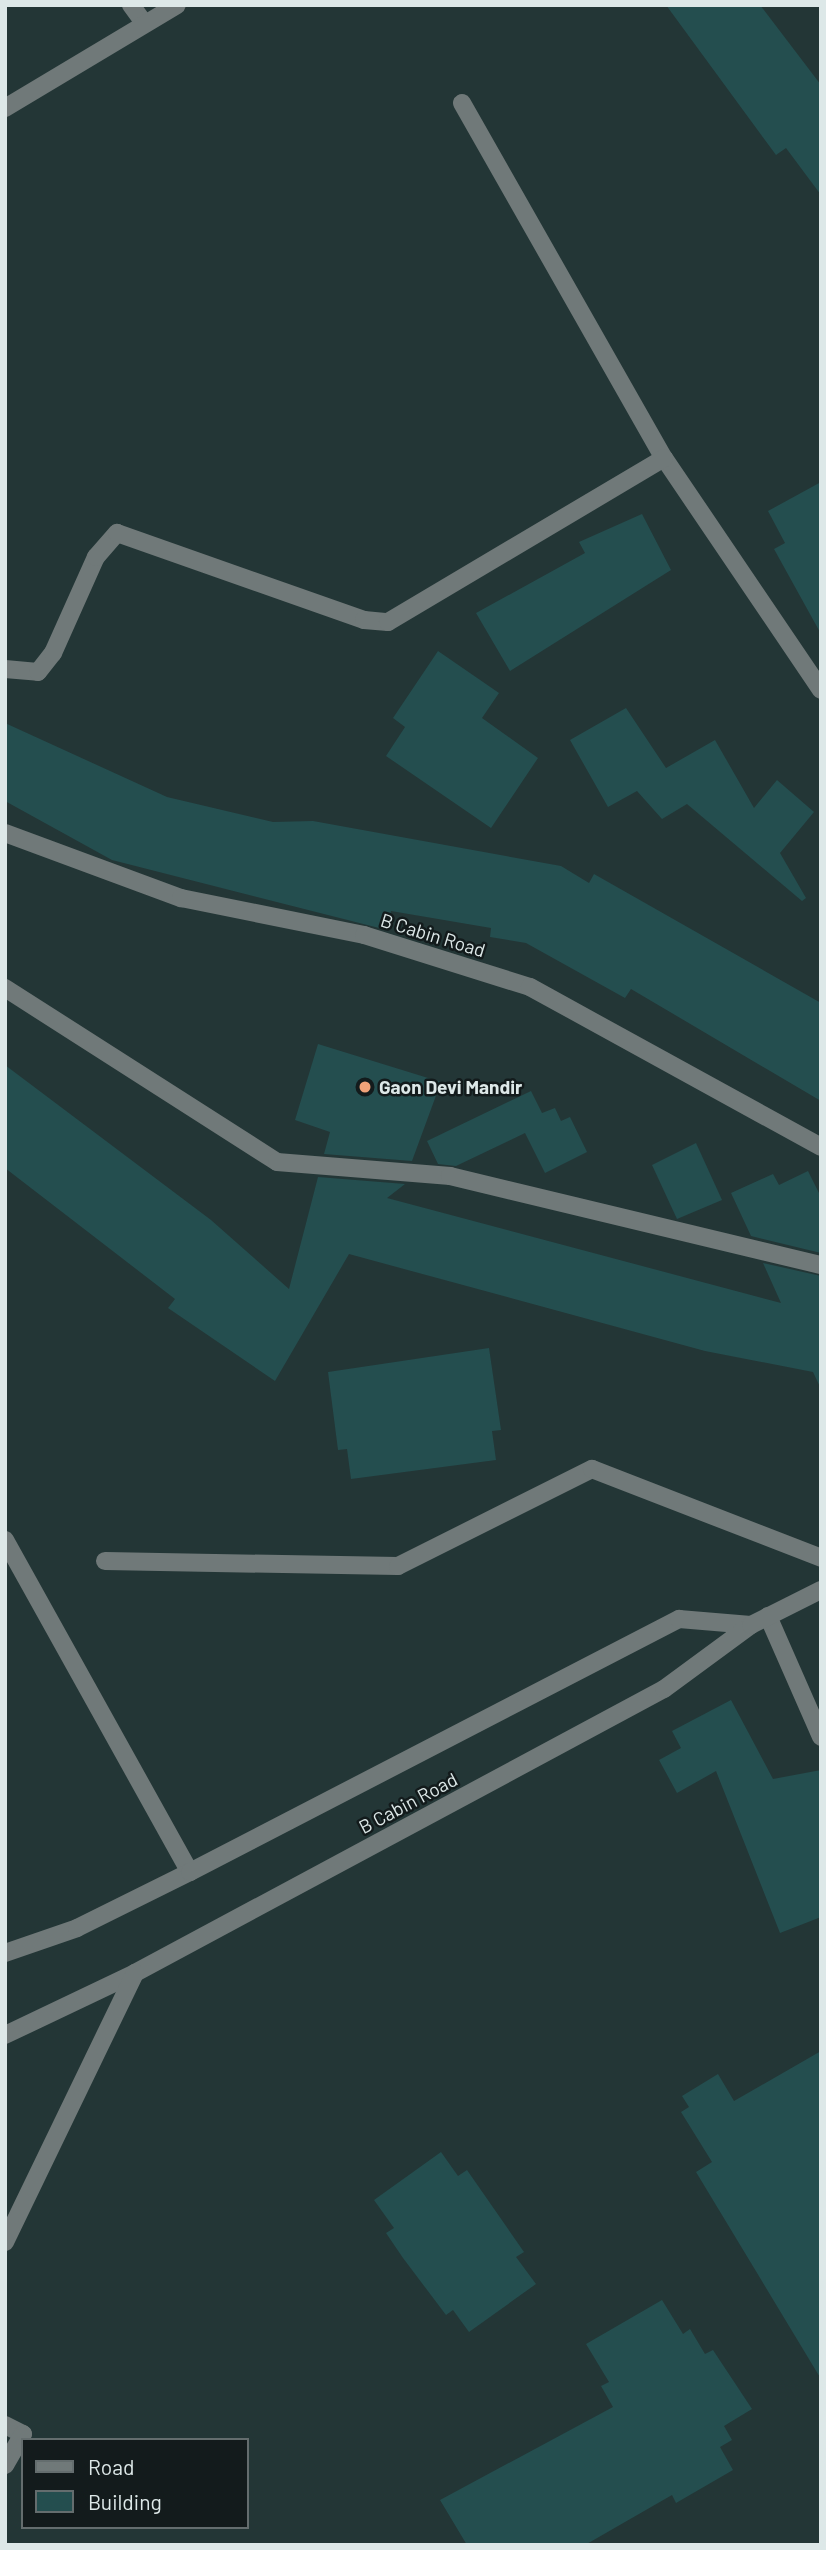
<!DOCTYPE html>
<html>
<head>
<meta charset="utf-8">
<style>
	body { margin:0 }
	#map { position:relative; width:826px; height:2550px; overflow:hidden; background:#233636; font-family:Barlow,sans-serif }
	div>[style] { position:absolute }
	.building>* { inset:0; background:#244e4f }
	.minor>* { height:18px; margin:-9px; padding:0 9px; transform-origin:9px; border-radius:9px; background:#707979 }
	.dots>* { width:19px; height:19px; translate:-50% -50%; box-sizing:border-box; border:4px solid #131b1c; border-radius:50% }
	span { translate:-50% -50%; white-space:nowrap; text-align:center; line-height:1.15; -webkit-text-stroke:5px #131b1c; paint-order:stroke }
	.street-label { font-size:19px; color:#dde8e8 }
	.poi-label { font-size:19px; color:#dde8e8; font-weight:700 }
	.left { translate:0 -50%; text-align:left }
	.frame { position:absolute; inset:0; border:7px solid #dde8e8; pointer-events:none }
	.legend { position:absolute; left:21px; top:2438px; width:228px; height:91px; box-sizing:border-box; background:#131b1c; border:2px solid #646d6e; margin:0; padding:9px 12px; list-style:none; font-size:21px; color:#dde8e8 }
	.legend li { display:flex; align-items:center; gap:14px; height:35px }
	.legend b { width:35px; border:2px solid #646d6e }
</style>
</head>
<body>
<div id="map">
	<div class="building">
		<div style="clip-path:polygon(666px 5px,760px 5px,821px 85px,821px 195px,786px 148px,776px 155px)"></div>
		<div style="clip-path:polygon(821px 482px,821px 634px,774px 549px,785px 543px,768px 511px)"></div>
		<div style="clip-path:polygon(642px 514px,671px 570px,510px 671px,476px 613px,585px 553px,579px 542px)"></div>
		<div style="clip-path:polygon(438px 651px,499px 693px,482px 718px,538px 758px,491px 828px,386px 756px,405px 727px,393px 718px)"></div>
		<div style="clip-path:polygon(626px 708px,666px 768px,715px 740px,754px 808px,777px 780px,814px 812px,780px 853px,806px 898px,802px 901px,687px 804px,662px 819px,637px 791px,608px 807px,570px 740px)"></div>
		<div style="clip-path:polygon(5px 723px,167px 797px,273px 822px,313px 821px,561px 866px,589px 883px,594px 874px,821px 1003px,821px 1101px,631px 989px,625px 998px,526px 943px,490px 937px,491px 928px,391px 911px,387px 930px,112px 860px,5px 801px)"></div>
		<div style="clip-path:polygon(318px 1044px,441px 1082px,412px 1161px,324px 1154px,330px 1132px,295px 1120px)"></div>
		<div style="clip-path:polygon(5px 1065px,211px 1220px,289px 1289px,318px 1177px,405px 1184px,387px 1198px,781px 1303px,763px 1263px,821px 1276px,821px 1389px,813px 1372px,705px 1351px,349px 1254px,275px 1381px,168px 1308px,175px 1299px,5px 1168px)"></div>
		<div style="clip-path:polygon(531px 1091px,542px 1113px,555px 1108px,561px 1121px,570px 1117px,587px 1152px,545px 1173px,525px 1133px,456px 1166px,438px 1164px,427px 1141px)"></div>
		<div style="clip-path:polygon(696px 1143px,722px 1200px,677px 1219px,652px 1165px)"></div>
		<div style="clip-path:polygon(808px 1171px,821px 1197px,821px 1253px,751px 1236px,731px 1193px,773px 1174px,779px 1185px)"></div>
		<div style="clip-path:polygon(489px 1348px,501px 1430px,492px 1431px,496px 1460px,351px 1479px,347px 1449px,338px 1450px,328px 1372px)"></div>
		<div style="clip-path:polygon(731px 1700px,773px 1779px,821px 1770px,821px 1917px,780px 1933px,716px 1771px,677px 1793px,659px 1760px,681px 1748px,672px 1731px)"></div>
		<div style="clip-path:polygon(821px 2051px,821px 2379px,696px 2172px,712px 2162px,681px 2112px,689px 2107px,682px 2096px,718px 2074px,734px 2101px)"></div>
		<div style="clip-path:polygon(441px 2152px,458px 2176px,467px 2170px,524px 2252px,516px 2257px,536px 2284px,469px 2332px,453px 2310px,446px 2315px,403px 2258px,386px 2233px,394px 2228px,374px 2200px)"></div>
		<div style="clip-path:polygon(662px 2300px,683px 2334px,690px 2329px,705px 2354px,713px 2350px,752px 2409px,724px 2426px,732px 2440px,720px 2447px,733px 2470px,676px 2503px,672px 2495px,585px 2545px,467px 2545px,440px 2500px,613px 2407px,601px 2386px,609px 2382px,586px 2344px)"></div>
	</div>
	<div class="minor">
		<div style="left:131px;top:5px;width:22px;rotate:54deg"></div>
		<div style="left:462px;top:103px;width:408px;rotate:60.4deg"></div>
		<div style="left:664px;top:458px;width:280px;rotate:55.9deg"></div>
		<div style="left:5px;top:108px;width:200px;rotate:-30.9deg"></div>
		<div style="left:5px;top:669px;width:33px;rotate:5deg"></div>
		<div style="left:38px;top:672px;width:24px;rotate:-52deg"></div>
		<div style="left:53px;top:653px;width:105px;rotate:-65.9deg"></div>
		<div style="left:96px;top:557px;width:32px;rotate:-49deg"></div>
		<div style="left:117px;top:533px;width:262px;rotate:19.4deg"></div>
		<div style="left:364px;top:620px;width:24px;rotate:5deg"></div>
		<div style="left:388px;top:622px;width:321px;rotate:-30.7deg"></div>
		<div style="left:5px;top:833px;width:188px;rotate:20.3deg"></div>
		<div style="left:181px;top:898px;width:187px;rotate:11.4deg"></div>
		<div style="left:364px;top:935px;width:174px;rotate:17.4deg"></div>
		<div style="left:530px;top:987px;width:332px;rotate:28.8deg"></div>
		<div style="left:5px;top:988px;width:323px;rotate:32.6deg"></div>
		<div style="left:277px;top:1162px;width:174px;rotate:4.6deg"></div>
		<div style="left:450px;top:1176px;width:382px;rotate:13.5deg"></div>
		<div style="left:5px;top:1540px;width:380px;rotate:60.9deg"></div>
		<div style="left:105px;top:1561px;width:293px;rotate:1deg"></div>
		<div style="left:398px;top:1566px;width:217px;rotate:-26.6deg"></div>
		<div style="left:592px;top:1469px;width:246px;rotate:21.2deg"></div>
		<div style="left:768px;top:1616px;width:132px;rotate:66.3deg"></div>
		<div style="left:5px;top:1953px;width:76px;rotate:-19.1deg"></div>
		<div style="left:77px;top:1928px;width:126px;rotate:-26.4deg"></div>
		<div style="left:190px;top:1872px;width:551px;rotate:-27.36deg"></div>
		<div style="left:679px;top:1619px;width:72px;rotate:4.8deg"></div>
		<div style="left:5px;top:2035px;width:144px;rotate:-25.5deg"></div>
		<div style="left:135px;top:1973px;width:600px;rotate:-28.23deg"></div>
		<div style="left:664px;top:1689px;width:108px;rotate:-36.3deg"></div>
		<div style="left:751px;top:1625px;width:78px;rotate:-26.6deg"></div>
		<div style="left:5px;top:2242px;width:299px;rotate:-64.2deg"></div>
		<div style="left:5px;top:2425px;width:20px;rotate:27deg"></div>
		<div style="left:23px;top:2434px;width:36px;rotate:120deg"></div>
	</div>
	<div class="dots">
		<div style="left:365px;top:1087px;background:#f0a279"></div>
	</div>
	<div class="street-label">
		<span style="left:433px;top:935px;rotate:17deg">B Cabin Road</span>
		<span style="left:408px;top:1803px;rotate:-28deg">B Cabin Road</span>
	</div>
	<div class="poi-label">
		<span class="left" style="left:379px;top:1087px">Gaon Devi Mandir</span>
	</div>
	<div class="frame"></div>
	<ul class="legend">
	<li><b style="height:9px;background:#707979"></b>Road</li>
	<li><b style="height:19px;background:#244e4f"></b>Building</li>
	</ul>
</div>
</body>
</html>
